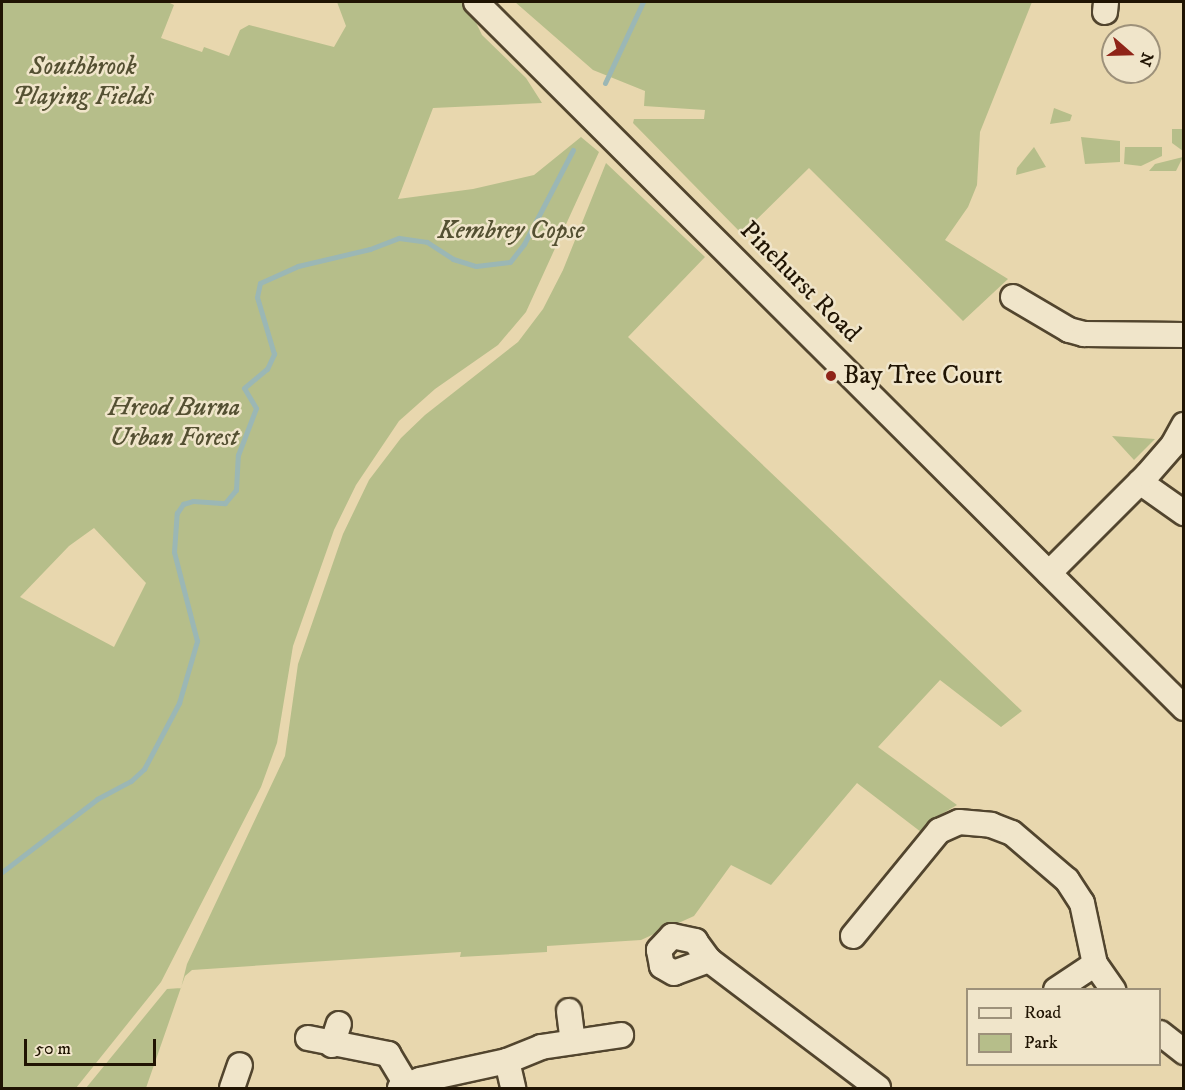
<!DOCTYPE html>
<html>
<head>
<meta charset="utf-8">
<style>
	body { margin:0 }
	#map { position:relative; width:1185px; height:1090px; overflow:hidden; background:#e8d7ae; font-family:"IM FELL DW Pica",serif }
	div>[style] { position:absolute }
	.green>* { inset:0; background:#b6be8a }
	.stream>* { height:5px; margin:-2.5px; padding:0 2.5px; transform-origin:2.5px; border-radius:2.5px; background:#9bb7b5 }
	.roads { filter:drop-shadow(2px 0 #52452e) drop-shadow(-2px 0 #52452e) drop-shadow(0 2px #52452e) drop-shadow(0 -2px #52452e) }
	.minor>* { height:24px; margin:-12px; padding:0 12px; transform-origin:12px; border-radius:12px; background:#f0e5ca }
	.dots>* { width:16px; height:16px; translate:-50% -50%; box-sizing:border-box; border:3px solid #f0e5ca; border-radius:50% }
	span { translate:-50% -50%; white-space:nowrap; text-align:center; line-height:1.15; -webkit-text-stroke:5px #f0e5ca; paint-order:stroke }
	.park-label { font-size:26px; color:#545032; font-style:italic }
	.street-label { font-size:26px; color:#201403 }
	.poi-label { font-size:26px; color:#201403 }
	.left { translate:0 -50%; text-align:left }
	.frame { position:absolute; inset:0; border:3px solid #201403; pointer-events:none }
	.legend { position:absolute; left:966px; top:988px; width:195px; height:78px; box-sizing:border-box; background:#f0e5ca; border:2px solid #9d917a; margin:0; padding:8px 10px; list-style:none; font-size:18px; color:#201403 }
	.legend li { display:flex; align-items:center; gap:12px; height:30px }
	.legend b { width:30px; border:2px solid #9d917a }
	.north { position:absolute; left:1101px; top:24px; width:60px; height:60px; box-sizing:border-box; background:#f0e5ca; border:2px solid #9d917a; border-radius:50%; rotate:110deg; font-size:16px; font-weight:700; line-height:24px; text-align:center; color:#201403 }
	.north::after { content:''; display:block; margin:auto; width:21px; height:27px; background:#8f2418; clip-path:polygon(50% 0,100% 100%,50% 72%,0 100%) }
	.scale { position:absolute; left:24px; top:1039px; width:132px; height:27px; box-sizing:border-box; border:3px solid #201403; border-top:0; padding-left:8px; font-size:18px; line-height:21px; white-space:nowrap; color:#201403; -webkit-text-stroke:4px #f0e5ca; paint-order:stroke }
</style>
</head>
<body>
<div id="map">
	<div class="green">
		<div style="clip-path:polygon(evenodd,2px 2px,168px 2px,174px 5px,161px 38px,202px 52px,204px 47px,229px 56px,240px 30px,249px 25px,334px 47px,346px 26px,337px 2px,466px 2px,482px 35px,526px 78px,542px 103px,433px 108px,398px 199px,473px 189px,534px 175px,581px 137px,599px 152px,526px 312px,498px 345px,435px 389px,399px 421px,356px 485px,334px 530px,293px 646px,277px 743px,261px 787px,161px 982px,76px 1088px,2px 1088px,2px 2px,94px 528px,146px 583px,114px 647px,20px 597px,69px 546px,94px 528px)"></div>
		<div style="clip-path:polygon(515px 2px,1032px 2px,980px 132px,977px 185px,968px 207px,945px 240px,1008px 279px,963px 321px,809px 168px,742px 234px,633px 123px,634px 119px,704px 119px,705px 110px,644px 106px,645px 91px,593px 70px)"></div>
		<div style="clip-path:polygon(1054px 108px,1072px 115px,1070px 121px,1050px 124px)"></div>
		<div style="clip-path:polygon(1172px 129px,1183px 129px,1183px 151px,1172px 143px)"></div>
		<div style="clip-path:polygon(1081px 137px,1120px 141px,1120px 162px,1085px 164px)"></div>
		<div style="clip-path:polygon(1034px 147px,1046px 167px,1016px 175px,1017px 168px)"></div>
		<div style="clip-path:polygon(1125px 147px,1162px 147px,1162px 156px,1141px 166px,1124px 164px)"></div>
		<div style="clip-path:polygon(1183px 157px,1176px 171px,1149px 171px,1155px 164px)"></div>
		<div style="clip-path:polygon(606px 163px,705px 257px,628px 337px,1022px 711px,1001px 727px,940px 680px,878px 747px,957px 805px,935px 818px,921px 832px,857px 783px,771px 885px,731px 865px,694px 916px,641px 940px,547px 946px,547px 952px,460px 957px,461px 952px,192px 970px,185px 976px,146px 1088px,86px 1088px,167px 989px,181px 988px,187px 964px,285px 756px,298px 664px,343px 534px,369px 480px,401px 438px,425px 415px,518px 342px,543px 309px,563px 270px)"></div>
		<div style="clip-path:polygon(1112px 436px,1155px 439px,1134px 460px)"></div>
	</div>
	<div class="stream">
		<div style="left:605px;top:83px;width:89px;rotate:-64.9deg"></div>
		<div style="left:2px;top:872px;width:120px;rotate:-37.5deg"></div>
		<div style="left:97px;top:799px;width:38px;rotate:-28deg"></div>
		<div style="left:131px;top:781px;width:18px;rotate:-43deg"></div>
		<div style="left:144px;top:769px;width:75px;rotate:-62.1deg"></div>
		<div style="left:179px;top:703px;width:65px;rotate:-73.8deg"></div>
		<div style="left:197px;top:641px;width:92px;rotate:-104.5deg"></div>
		<div style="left:174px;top:552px;width:39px;rotate:-86deg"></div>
		<div style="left:177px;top:513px;width:11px;rotate:-56deg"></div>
		<div style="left:183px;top:504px;width:10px;rotate:-17deg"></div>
		<div style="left:193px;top:501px;width:32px;rotate:4deg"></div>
		<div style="left:225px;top:503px;width:17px;rotate:-50deg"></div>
		<div style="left:236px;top:490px;width:35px;rotate:-87deg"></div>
		<div style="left:238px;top:455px;width:50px;rotate:-69deg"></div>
		<div style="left:256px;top:408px;width:23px;rotate:-121deg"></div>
		<div style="left:244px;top:388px;width:30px;rotate:-40deg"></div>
		<div style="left:267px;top:369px;width:17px;rotate:-65deg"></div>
		<div style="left:274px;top:354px;width:59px;rotate:-106.6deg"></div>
		<div style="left:257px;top:297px;width:14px;rotate:-78deg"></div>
		<div style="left:260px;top:283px;width:42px;rotate:-24.1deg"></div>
		<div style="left:298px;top:266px;width:74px;rotate:-13.3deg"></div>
		<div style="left:370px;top:249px;width:31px;rotate:-21deg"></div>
		<div style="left:399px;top:238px;width:28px;rotate:8deg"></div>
		<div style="left:427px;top:242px;width:31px;rotate:33deg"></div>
		<div style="left:453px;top:259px;width:24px;rotate:17deg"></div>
		<div style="left:476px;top:266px;width:34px;rotate:-7deg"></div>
		<div style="left:510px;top:262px;width:23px;rotate:-52deg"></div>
		<div style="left:524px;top:244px;width:106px;rotate:-62.5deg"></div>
	</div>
	<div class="roads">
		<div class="minor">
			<div style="left:476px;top:2px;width:1000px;rotate:44.92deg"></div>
			<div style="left:1105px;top:12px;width:10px;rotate:-84deg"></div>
			<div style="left:1013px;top:297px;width:65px;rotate:30.5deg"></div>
			<div style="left:1069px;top:330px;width:16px;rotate:15deg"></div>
			<div style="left:1084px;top:334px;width:100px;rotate:0.6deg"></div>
			<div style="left:1140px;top:482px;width:54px;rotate:35.2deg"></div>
			<div style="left:1049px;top:573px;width:139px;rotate:-45deg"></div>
			<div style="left:1147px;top:475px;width:40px;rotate:-49deg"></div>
			<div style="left:1173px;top:445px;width:23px;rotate:-61deg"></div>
			<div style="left:853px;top:936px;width:136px;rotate:-50.7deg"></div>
			<div style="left:939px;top:831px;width:22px;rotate:-24deg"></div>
			<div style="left:959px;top:822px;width:32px;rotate:5deg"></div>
			<div style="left:991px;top:825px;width:22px;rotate:21deg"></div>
			<div style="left:1012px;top:833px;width:72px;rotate:40.5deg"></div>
			<div style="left:1067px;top:880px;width:27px;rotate:57deg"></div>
			<div style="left:1082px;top:903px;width:62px;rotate:78deg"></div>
			<div style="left:1095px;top:964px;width:32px;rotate:55deg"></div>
			<div style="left:709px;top:960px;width:37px;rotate:160deg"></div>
			<div style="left:674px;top:973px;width:14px;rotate:-150deg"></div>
			<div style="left:662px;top:966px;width:16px;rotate:-101deg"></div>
			<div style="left:659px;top:950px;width:19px;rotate:-47deg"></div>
			<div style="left:672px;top:936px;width:24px;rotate:12deg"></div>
			<div style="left:695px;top:941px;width:24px;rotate:54deg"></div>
			<div style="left:709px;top:960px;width:212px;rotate:37.1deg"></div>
			<div style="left:1056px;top:990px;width:47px;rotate:-33.7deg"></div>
			<div style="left:569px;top:1011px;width:31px;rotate:83deg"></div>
			<div style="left:1160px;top:1033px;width:31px;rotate:38deg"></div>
			<div style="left:308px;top:1038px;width:82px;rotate:11.3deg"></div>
			<div style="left:388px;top:1054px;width:35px;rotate:59deg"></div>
			<div style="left:332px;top:1045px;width:22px;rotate:-72deg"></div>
			<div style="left:507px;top:1061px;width:28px;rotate:77deg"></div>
			<div style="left:232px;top:1088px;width:24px;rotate:-71deg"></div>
			<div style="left:400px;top:1088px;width:22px;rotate:-22deg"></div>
			<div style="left:420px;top:1080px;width:89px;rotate:-12.3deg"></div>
			<div style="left:507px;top:1061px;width:37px;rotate:-22deg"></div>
			<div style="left:541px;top:1047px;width:81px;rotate:-8.5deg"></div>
		</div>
	</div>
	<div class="dots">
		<div style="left:831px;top:376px;background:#8f2418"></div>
	</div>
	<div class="park-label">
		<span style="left:83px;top:82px">Southbrook<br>Playing Fields</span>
		<span style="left:511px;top:231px">Kembrey Copse</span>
		<span style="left:174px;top:423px">Hreod Burna<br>Urban Forest</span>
	</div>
	<div class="street-label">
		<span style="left:800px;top:282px;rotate:45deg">Pinehurst Road</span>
	</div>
	<div class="poi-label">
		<span class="left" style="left:843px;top:376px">Bay Tree Court</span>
	</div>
	<div class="frame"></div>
	<ul class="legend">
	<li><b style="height:8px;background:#f0e5ca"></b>Road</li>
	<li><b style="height:16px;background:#b6be8a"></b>Park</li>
	</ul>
	<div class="north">N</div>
	<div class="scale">50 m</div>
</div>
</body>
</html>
